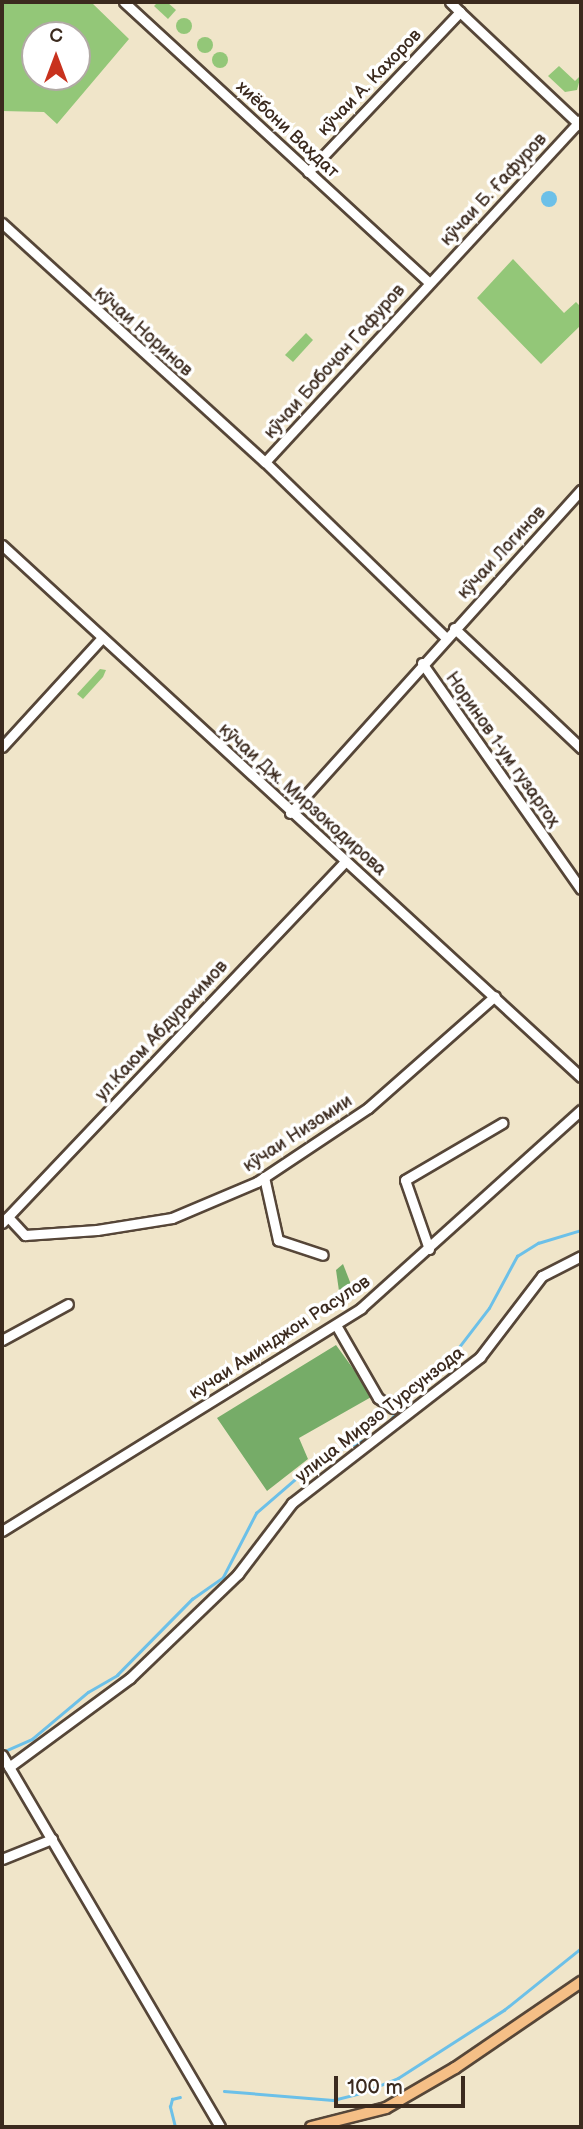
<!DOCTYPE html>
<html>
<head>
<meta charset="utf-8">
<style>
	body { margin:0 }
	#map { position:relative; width:583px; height:2129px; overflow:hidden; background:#f0e5c9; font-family:"Balsamiq Sans",sans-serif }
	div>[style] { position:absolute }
	.green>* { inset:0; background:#93c778 }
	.round { border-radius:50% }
	.forest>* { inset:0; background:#76ac68 }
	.water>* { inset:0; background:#6cc0e8 }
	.stream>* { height:2.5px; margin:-1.25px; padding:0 1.25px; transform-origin:1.25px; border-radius:1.25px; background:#6cc0e8 }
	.roads { filter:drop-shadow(2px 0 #564638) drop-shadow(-2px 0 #564638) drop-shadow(0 2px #564638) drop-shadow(0 -2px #564638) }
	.minor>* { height:9px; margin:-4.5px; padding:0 4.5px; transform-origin:4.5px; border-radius:4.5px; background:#fff }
	.major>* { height:10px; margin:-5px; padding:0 5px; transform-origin:5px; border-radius:5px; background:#f5bf86 }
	span { translate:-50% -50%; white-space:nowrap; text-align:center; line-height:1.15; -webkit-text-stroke:7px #fff; paint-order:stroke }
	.street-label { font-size:18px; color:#3b2a1e }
	.frame { position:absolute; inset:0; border:4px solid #3b2a1e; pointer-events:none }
	.north { position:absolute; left:21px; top:21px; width:70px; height:70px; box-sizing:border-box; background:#fff; border:2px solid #b1aaa5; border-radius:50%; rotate:0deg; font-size:19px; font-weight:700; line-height:28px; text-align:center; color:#3b2a1e }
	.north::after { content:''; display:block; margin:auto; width:24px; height:32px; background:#c8321e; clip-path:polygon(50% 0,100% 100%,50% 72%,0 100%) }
	.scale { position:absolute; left:334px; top:2076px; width:131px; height:32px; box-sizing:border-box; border:4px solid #3b2a1e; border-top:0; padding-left:9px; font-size:21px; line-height:24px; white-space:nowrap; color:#3b2a1e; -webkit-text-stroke:5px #fff; paint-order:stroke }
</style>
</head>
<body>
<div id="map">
	<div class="green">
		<div style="clip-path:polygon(evenodd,2px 2px,91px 2px,129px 39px,57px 124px,44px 112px,2px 111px,2px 2px,35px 35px,77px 35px,77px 77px,35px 77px,35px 35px)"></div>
		<div style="clip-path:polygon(158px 2px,167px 2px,176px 10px,168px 19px,154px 6px)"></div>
		<div class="round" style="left:176px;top:18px;width:16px;height:16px"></div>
		<div class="round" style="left:197px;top:37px;width:16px;height:16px"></div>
		<div class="round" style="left:212px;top:52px;width:16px;height:16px"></div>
		<div style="clip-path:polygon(559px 66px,575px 81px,581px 75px,577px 90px,565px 92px,548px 76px)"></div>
		<div style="clip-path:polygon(513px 259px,564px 313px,576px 302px,581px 307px,581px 325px,541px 364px,477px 298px)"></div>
		<div style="clip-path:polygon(306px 333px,313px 340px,293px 362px,285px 355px)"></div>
		<div style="clip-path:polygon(100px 669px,106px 670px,103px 677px,83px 699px,77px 694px)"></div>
	</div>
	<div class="forest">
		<div style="clip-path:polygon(343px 1264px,352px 1287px,340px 1298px,336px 1270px)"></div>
		<div style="clip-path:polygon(336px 1345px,373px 1396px,299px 1438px,308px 1459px,267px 1491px,217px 1418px)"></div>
	</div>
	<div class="water">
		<div class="round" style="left:541px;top:191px;width:16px;height:16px"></div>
	</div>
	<div class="stream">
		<div style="left:386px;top:1426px;width:47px;rotate:-53.6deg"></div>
		<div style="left:414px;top:1388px;width:56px;rotate:-41.4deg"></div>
		<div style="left:456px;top:1351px;width:54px;rotate:-52.5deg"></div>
		<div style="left:489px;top:1308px;width:59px;rotate:-61.7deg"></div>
		<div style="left:517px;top:1256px;width:25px;rotate:-32deg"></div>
		<div style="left:538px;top:1243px;width:45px;rotate:-16.8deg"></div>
		<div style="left:5px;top:1751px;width:30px;rotate:-24deg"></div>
		<div style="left:32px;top:1739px;width:73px;rotate:-40deg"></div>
		<div style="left:88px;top:1692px;width:34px;rotate:-30deg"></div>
		<div style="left:117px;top:1675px;width:107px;rotate:-45.4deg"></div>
		<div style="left:192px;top:1599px;width:38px;rotate:-35deg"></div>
		<div style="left:223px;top:1577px;width:72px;rotate:-62.7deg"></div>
		<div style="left:256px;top:1513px;width:58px;rotate:-40.8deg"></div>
		<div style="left:300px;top:1475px;width:44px;rotate:-33deg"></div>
		<div style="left:337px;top:1451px;width:35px;rotate:-22deg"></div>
		<div style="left:224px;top:2091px;width:109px;rotate:4.7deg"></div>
		<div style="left:333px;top:2100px;width:29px;rotate:-14deg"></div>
		<div style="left:361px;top:2093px;width:40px;rotate:-22deg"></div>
		<div style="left:398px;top:2078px;width:126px;rotate:-32.7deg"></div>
		<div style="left:504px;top:2010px;width:99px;rotate:-38.8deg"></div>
		<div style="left:175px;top:2127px;width:21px;rotate:-104deg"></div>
		<div style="left:170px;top:2107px;width:8px;rotate:-76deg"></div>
		<div style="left:172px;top:2099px;width:8px;rotate:-14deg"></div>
	</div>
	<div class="roads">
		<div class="minor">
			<div style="left:124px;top:2px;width:414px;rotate:42.6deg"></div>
			<div style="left:450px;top:2px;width:14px;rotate:45deg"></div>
			<div style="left:308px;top:172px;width:221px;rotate:-46.5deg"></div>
			<div style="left:460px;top:12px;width:166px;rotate:43.3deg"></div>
			<div style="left:2px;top:223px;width:355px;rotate:42.3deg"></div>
			<div style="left:265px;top:462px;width:252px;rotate:44.2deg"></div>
			<div style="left:265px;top:462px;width:466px;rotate:-47.3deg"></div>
			<div style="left:2px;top:545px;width:786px;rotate:42.58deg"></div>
			<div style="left:454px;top:628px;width:175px;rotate:43.4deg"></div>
			<div style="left:422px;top:663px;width:276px;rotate:54.9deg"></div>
			<div style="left:2px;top:747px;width:148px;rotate:-47.5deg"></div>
			<div style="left:290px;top:813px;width:435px;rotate:-48deg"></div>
			<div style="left:264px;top:1177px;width:65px;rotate:77.5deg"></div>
			<div style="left:278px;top:1240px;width:47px;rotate:18.4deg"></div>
			<div style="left:8px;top:1217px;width:25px;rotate:47deg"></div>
			<div style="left:25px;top:1235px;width:72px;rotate:-4deg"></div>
			<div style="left:97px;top:1230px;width:76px;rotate:-9.1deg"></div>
			<div style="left:172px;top:1218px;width:92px;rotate:-23deg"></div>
			<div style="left:257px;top:1182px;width:133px;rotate:-33.7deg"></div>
			<div style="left:368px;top:1108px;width:169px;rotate:-41.4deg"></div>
			<div style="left:2px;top:1223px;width:499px;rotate:-46.5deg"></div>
			<div style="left:429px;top:1249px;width:73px;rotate:-109.2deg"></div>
			<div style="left:405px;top:1180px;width:113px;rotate:-30.4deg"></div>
			<div style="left:336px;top:1325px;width:84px;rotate:60.1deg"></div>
			<div style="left:378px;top:1398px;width:18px;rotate:34deg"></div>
			<div style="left:2px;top:1340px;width:75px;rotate:-28.6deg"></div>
			<div style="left:2px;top:1531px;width:423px;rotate:-31.8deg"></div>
			<div style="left:361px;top:1308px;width:296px;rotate:-42deg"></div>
			<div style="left:2px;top:1755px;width:431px;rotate:59.6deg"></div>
			<div style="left:9px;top:1767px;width:150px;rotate:-36.3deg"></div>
			<div style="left:130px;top:1678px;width:150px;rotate:-43.9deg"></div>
			<div style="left:238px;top:1574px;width:89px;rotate:-52.7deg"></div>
			<div style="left:292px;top:1503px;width:238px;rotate:-37.8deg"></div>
			<div style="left:480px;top:1357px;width:102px;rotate:-52.6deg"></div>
			<div style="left:542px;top:1276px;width:44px;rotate:-27.1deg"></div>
			<div style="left:2px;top:1859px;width:54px;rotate:-21.8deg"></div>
		</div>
		<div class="major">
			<div style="left:311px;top:2127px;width:77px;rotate:-14.2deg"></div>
			<div style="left:386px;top:2108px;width:80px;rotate:-30.1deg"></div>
			<div style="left:455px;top:2068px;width:153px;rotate:-34.3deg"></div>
		</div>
	</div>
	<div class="street-label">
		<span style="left:370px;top:83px;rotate:-46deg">кӯчаи А. Кахоров</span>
		<span style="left:287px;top:130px;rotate:43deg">хиёбони Ваҳдат</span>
		<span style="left:494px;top:190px;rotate:-47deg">кӯчаи Б. Ғафуров</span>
		<span style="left:143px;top:332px;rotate:42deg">кӯчаи Норинов</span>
		<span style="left:335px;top:362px;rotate:-48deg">кӯчаи Бобоҷон Гафуров</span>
		<span style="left:502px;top:553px;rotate:-47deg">кӯчаи Логинов</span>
		<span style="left:502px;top:750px;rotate:55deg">Норинов 1-ум гузаргоҳ</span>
		<span style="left:302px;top:800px;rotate:42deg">кӯчаи Дж. Мирзокодирова</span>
		<span style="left:162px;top:1031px;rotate:-47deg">ул.Каюм Абдурахимов</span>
		<span style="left:298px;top:1134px;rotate:-33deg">кӯчаи Низомии</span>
		<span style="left:280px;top:1338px;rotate:-33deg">кучаи Аминджон Расулов</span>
		<span style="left:380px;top:1415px;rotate:-38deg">улица Мирзо Турсунзода</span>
	</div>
	<div class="frame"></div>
	<div class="north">С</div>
	<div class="scale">100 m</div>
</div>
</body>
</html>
